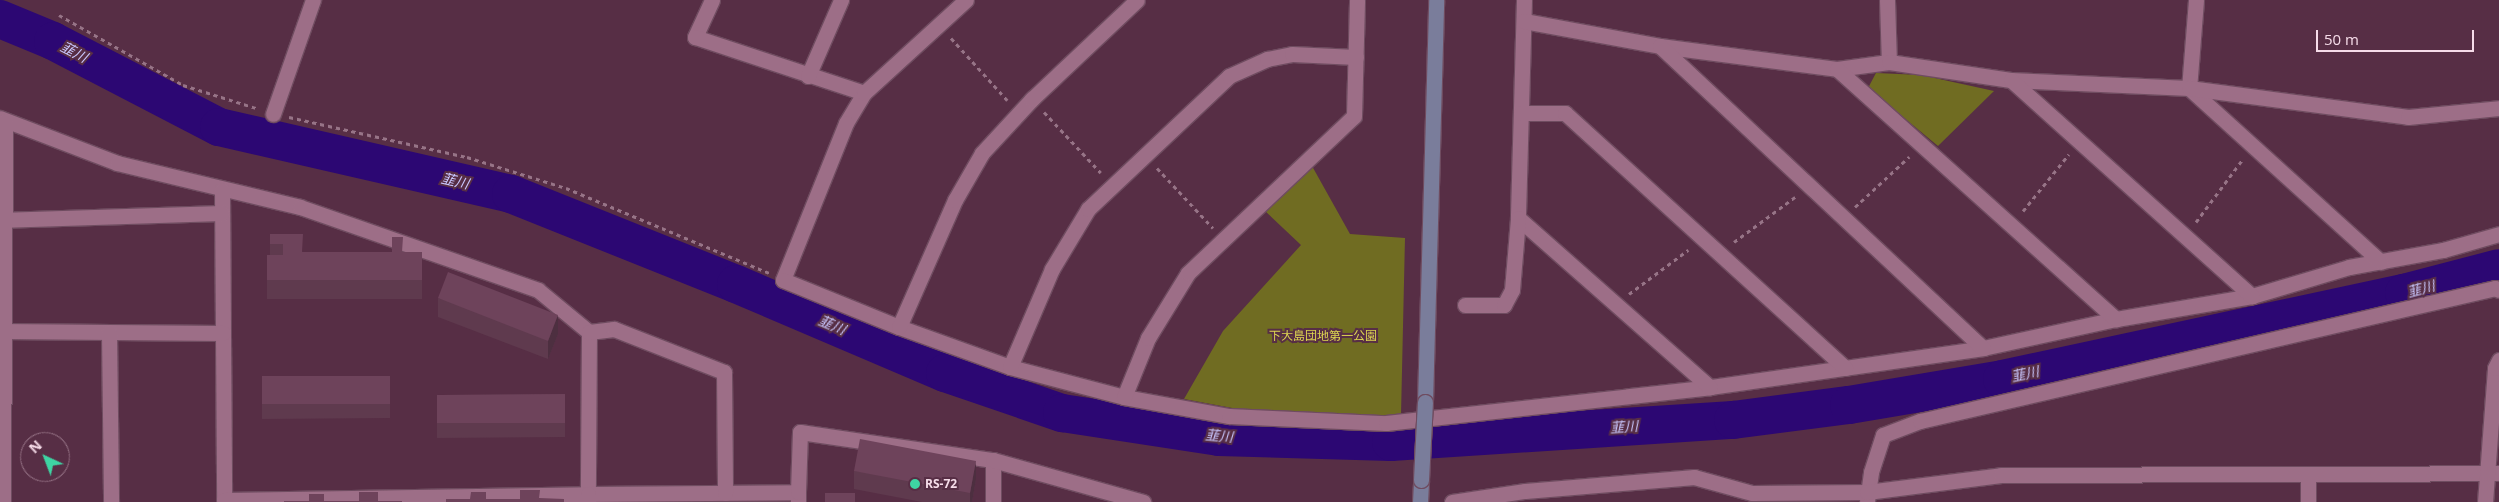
<!DOCTYPE html>
<html>
<head>
<meta charset="utf-8">
<style>
	body { margin:0 }
	#map { position:relative; width:2499px; height:502px; overflow:hidden; background:#572e45; font-family:"Open Sans","Noto Sans JP",sans-serif }
	div>[style] { position:absolute }
	.green>* { inset:0; background:#706c22 }
	.river>* { height:38px; margin:-19px; padding:0 19px; transform-origin:19px; border-radius:19px; background:#2c0773 }
	.path>* { height:3px; margin-top:-1.5px; transform-origin:0; background:repeating-linear-gradient(90deg,#977487 0 4px,transparent 0 8px) }
	.roads { filter:drop-shadow(1px 0 #6f4c60) drop-shadow(-1px 0 #6f4c60) drop-shadow(0 1px #6f4c60) drop-shadow(0 -1px #6f4c60) }
	.street>* { height:15px; margin:-7.5px; padding:0 7.5px; transform-origin:7.5px; border-radius:7.5px; background:#9d6e87 }
	.secondary>* { height:15px; margin:-7.5px; padding:0 7.5px; transform-origin:7.5px; border-radius:7.5px; background:#7a7d9b }
	.bridges { filter:drop-shadow(1px 0 #6f4c60) drop-shadow(-1px 0 #6f4c60) drop-shadow(0 1px #6f4c60) drop-shadow(0 -1px #6f4c60) }
	.secondary-bridge>* { height:15px; margin:-7.5px; padding:0 7.5px; transform-origin:7.5px; border-radius:7.5px; background:#7a7d9b }
	.wall>* { inset:0; background:#5f3a4e }
	.shaded-wall>* { inset:0; background:#4d2f40 }
	.building>* { inset:0; background:#6e435b }
	.dots>* { width:14px; height:14px; translate:-50% -50%; box-sizing:border-box; border:2px solid #572e45; border-radius:50% }
	span { translate:-50% -50%; white-space:nowrap; text-align:center; line-height:1.15; -webkit-text-stroke:4px #572e45; paint-order:stroke }
	.park-label { font-size:12px; color:#dbd450 }
	.poi-label { font-size:12px; color:#f6dce9; font-weight:700 }
	.left { translate:0 -50%; text-align:left }
	.water-label { font-size:14px; color:#cac8ff; font-style:italic }
	.north { position:absolute; left:20px; top:432px; width:50px; height:50px; box-sizing:border-box; background:#572e45; border:1px solid #977487; border-radius:50%; rotate:317deg; font-size:14px; font-weight:700; line-height:20px; text-align:center; color:#f6dce9 }
	.north::after { content:''; display:block; margin:auto; width:18px; height:22px; background:#3ed4a3; clip-path:polygon(50% 0,100% 100%,50% 72%,0 100%) }
	.scale { position:absolute; left:2316px; top:30px; width:158px; height:22px; box-sizing:border-box; border:2px solid #f6dce9; border-top:0; padding-left:6px; font-size:15px; line-height:18px; white-space:nowrap; color:#f6dce9; -webkit-text-stroke:4px #572e45; paint-order:stroke }
</style>
</head>
<body>
<div id="map">
	<div class="green">
		<div style="clip-path:polygon(1876px 73px,1921px 75px,1994px 91px,1938px 146px,1868px 88px)"></div>
		<div style="clip-path:polygon(1312px 166px,1350px 234px,1405px 238px,1401px 415px,1378px 418px,1243px 410px,1184px 399px,1223px 331px,1301px 245px,1264px 210px)"></div>
	</div>
	<div class="river">
		<div style="left:0;top:19px;width:57px;rotate:22.5deg"></div>
		<div style="left:53px;top:41px;width:187px;rotate:27.4deg"></div>
		<div style="left:219px;top:127px;width:300px;rotate:12.9deg"></div>
		<div style="left:511px;top:194px;width:242px;rotate:21.8deg"></div>
		<div style="left:736px;top:284px;width:227px;rotate:23.1deg"></div>
		<div style="left:945px;top:373px;width:124px;rotate:18.9deg"></div>
		<div style="left:1062px;top:413px;width:159px;rotate:8.7deg"></div>
		<div style="left:1219px;top:437px;width:172px;rotate:1.7deg"></div>
		<div style="left:1391px;top:442px;width:343px;rotate:-3.7deg"></div>
		<div style="left:1733px;top:420px;width:117px;rotate:-7.4deg"></div>
		<div style="left:1849px;top:405px;width:155px;rotate:-9.6deg"></div>
		<div style="left:2002px;top:379px;width:411px;rotate:-12.1deg"></div>
		<div style="left:2404px;top:293px;width:98px;rotate:-14.7deg"></div>
	</div>
	<div class="path">
		<div style="left:59px;top:15px;width:142px;rotate:29.4deg"></div>
		<div style="left:183px;top:85px;width:77px;rotate:17.5deg"></div>
		<div style="left:951px;top:38px;width:84px;rotate:47.9deg"></div>
		<div style="left:1044px;top:112px;width:83px;rotate:46.9deg"></div>
		<div style="left:289px;top:117px;width:182px;rotate:12.7deg"></div>
		<div style="left:467px;top:157px;width:104px;rotate:17.4deg"></div>
		<div style="left:566px;top:188px;width:220px;rotate:22.7deg"></div>
		<div style="left:1157px;top:168px;width:82px;rotate:47deg"></div>
		<div style="left:1855px;top:207px;width:74px;rotate:-42.8deg"></div>
		<div style="left:2023px;top:211px;width:73px;rotate:-51.1deg"></div>
		<div style="left:2196px;top:222px;width:79px;rotate:-53.3deg"></div>
		<div style="left:1734px;top:242px;width:76px;rotate:-36.4deg"></div>
		<div style="left:1629px;top:294px;width:74px;rotate:-36.7deg"></div>
	</div>
	<div class="roads">
		<div class="street">
			<div style="left:712px;top:0;width:41px;rotate:114.7deg"></div>
			<div style="left:695px;top:37px;width:178px;rotate:18.3deg"></div>
			<div style="left:864px;top:93px;width:35px;rotate:121deg"></div>
			<div style="left:846px;top:123px;width:169px;rotate:111.9deg"></div>
			<div style="left:783px;top:280px;width:125px;rotate:22.1deg"></div>
			<div style="left:899px;top:327px;width:118px;rotate:19.8deg"></div>
			<div style="left:1010px;top:367px;width:118px;rotate:14.7deg"></div>
			<div style="left:1124px;top:397px;width:107px;rotate:10.3deg"></div>
			<div style="left:1229px;top:416px;width:157px;rotate:2.6deg"></div>
			<div style="left:1386px;top:423px;width:326px;rotate:-6.3deg"></div>
			<div style="left:1710px;top:387px;width:276px;rotate:-8.1deg"></div>
			<div style="left:1983px;top:348px;width:136px;rotate:-12.3deg"></div>
			<div style="left:2116px;top:319px;width:138px;rotate:-9.6deg"></div>
			<div style="left:2252px;top:296px;width:101px;rotate:-16.6deg"></div>
			<div style="left:2349px;top:267px;width:96px;rotate:-10.3deg"></div>
			<div style="left:2443px;top:250px;width:58px;rotate:-15.9deg"></div>
			<div style="left:1524px;top:0;width:218px;rotate:91.6deg"></div>
			<div style="left:1518px;top:218px;width:256px;rotate:41.4deg"></div>
			<div style="left:1887px;top:0;width:62px;rotate:88.2deg"></div>
			<div style="left:2196px;top:0;width:88px;rotate:94.5deg"></div>
			<div style="left:2189px;top:88px;width:259px;rotate:42.2deg"></div>
			<div style="left:1524px;top:21px;width:138px;rotate:10.4deg"></div>
			<div style="left:1660px;top:46px;width:178px;rotate:7.4deg"></div>
			<div style="left:1837px;top:69px;width:52px;rotate:-7.7deg"></div>
			<div style="left:1889px;top:62px;width:123px;rotate:8.4deg"></div>
			<div style="left:2011px;top:80px;width:178px;rotate:2.6deg"></div>
			<div style="left:2189px;top:88px;width:221px;rotate:7.5deg"></div>
			<div style="left:2408px;top:117px;width:91px;rotate:-5.6deg"></div>
			<div style="left:1660px;top:46px;width:442px;rotate:43.1deg"></div>
			<div style="left:1837px;top:69px;width:375px;rotate:41.9deg"></div>
			<div style="left:808px;top:76px;width:83px;rotate:-66.5deg"></div>
			<div style="left:2011px;top:80px;width:324px;rotate:41.9deg"></div>
			<div style="left:864px;top:93px;width:138px;rotate:-42.4deg"></div>
			<div style="left:1521px;top:113px;width:44px"></div>
			<div style="left:1565px;top:113px;width:379px;rotate:42.3deg"></div>
			<div style="left:273px;top:114px;width:121px;rotate:-70.7deg"></div>
			<div style="left:0;top:118px;width:125px;rotate:21deg"></div>
			<div style="left:117px;top:163px;width:188px;rotate:13.5deg"></div>
			<div style="left:300px;top:207px;width:252px;rotate:19.2deg"></div>
			<div style="left:538px;top:290px;width:66px;rotate:39.5deg"></div>
			<div style="left:589px;top:332px;width:162px;rotate:90.4deg"></div>
			<div style="left:588px;top:494px;width:210px;rotate:-0.5deg"></div>
			<div style="left:798px;top:492px;width:10px;rotate:90deg"></div>
			<div style="left:222px;top:190px;width:312px;rotate:89.6deg"></div>
			<div style="left:0;top:220px;width:222px;rotate:-1.8deg"></div>
			<div style="left:1465px;top:305px;width:39px"></div>
			<div style="left:1504px;top:305px;width:17px;rotate:-62deg"></div>
			<div style="left:1512px;top:290px;width:72px;rotate:-85.2deg"></div>
			<div style="left:899px;top:327px;width:139px;rotate:-66.2deg"></div>
			<div style="left:955px;top:200px;width:54px;rotate:-60.1deg"></div>
			<div style="left:982px;top:153px;width:74px;rotate:-47.2deg"></div>
			<div style="left:1032px;top:99px;width:144px;rotate:-43.3deg"></div>
			<div style="left:0;top:331px;width:223px;rotate:0.5deg"></div>
			<div style="left:109px;top:332px;width:170px;rotate:89.3deg"></div>
			<div style="left:589px;top:332px;width:25px;rotate:-7deg"></div>
			<div style="left:614px;top:329px;width:118px;rotate:21.4deg"></div>
			<div style="left:724px;top:372px;width:121px;rotate:89.5deg"></div>
			<div style="left:1010px;top:367px;width:107px;rotate:-66.8deg"></div>
			<div style="left:1052px;top:269px;width:70px;rotate:-59deg"></div>
			<div style="left:1088px;top:209px;width:194px;rotate:-43.3deg"></div>
			<div style="left:1229px;top:76px;width:42px;rotate:-24.1deg"></div>
			<div style="left:1267px;top:59px;width:25px;rotate:-11deg"></div>
			<div style="left:1292px;top:54px;width:64px;rotate:2.7deg"></div>
			<div style="left:1124px;top:397px;width:64px;rotate:-67.9deg"></div>
			<div style="left:1148px;top:338px;width:76px;rotate:-58.4deg"></div>
			<div style="left:1188px;top:273px;width:228px;rotate:-43.4deg"></div>
			<div style="left:1354px;top:116px;width:116px;rotate:-88.5deg"></div>
			<div style="left:2308px;top:475px;width:27px;rotate:90deg"></div>
			<div style="left:798px;top:492px;width:60px;rotate:-88.1deg"></div>
			<div style="left:800px;top:432px;width:195px;rotate:8.3deg"></div>
			<div style="left:224px;top:500px;width:364px;rotate:-0.9deg"></div>
			<div style="left:588px;top:494px;width:8px;rotate:90deg"></div>
			<div style="left:1867px;top:501px;width:29px;rotate:-82deg"></div>
			<div style="left:1871px;top:472px;width:39px;rotate:-72deg"></div>
			<div style="left:1883px;top:435px;width:40px;rotate:-21deg"></div>
			<div style="left:1920px;top:421px;width:590px;rotate:-13.02deg"></div>
			<div style="left:2495px;top:288px;width:4px;rotate:27deg"></div>
			<div style="left:3px;top:502px;width:381px;rotate:-89.7deg"></div>
			<div style="left:993px;top:502px;width:42px;rotate:-90deg"></div>
			<div style="left:993px;top:460px;width:156px;rotate:15.6deg"></div>
			<div style="left:1452px;top:502px;width:74px;rotate:-8.6deg"></div>
			<div style="left:1525px;top:491px;width:170px;rotate:-4.7deg"></div>
			<div style="left:1694px;top:477px;width:60px;rotate:15.4deg"></div>
			<div style="left:1752px;top:493px;width:115px;rotate:-0.5deg"></div>
			<div style="left:1867px;top:492px;width:135px;rotate:-7.2deg"></div>
			<div style="left:2001px;top:475px;width:498px;rotate:-0.2deg"></div>
			<div style="left:2485px;top:502px;width:134px;rotate:-85.7deg"></div>
			<div style="left:2495px;top:368px;width:9px;rotate:-63deg"></div>
		</div>
		<div class="secondary">
			<div style="left:1425px;top:402px;width:402px;rotate:-88.4deg"></div>
			<div style="left:1420px;top:502px;width:22px;rotate:-87deg"></div>
		</div>
	</div>
	<div class="bridges">
		<div class="secondary-bridge">
			<div style="left:1421px;top:480px;width:78px;rotate:-87.1deg"></div>
		</div>
	</div>
	<div class="wall">
		<div style="clip-path:polygon(270px 234px,303px 252px,422px 252px,422px 299px,267px 299px,267px 255px,270px 255px)"></div>
		<div style="clip-path:polygon(438px 298px,558px 334px,548px 359px,438px 317px)"></div>
		<div style="clip-path:polygon(262px 376px,390px 376px,390px 418px,262px 419px)"></div>
		<div style="clip-path:polygon(565px 394px,565px 437px,437px 438px,437px 395px)"></div>
		<div style="clip-path:polygon(854px 471px,976px 479px,972px 502px,922px 502px,854px 489px)"></div>
	</div>
	<div class="shaded-wall">
		<div style="clip-path:polygon(558px 315px,558px 334px,548px 359px,548px 341px)"></div>
		<div style="clip-path:polygon(976px 461px,976px 479px,972px 502px,970px 502px,970px 493px)"></div>
	</div>
	<div class="building">
		<div style="clip-path:polygon(270px 234px,303px 234px,302px 252px,392px 252px,392px 237px,403px 237px,402px 252px,422px 252px,422px 280px,267px 280px,267px 255px,283px 255px,283px 244px,270px 244px)"></div>
		<div style="clip-path:polygon(448px 272px,558px 315px,548px 341px,438px 298px)"></div>
		<div style="clip-path:polygon(262px 376px,390px 376px,390px 404px,262px 404px)"></div>
		<div style="clip-path:polygon(565px 394px,565px 423px,437px 423px,437px 395px)"></div>
		<div style="clip-path:polygon(860px 439px,976px 461px,970px 493px,854px 471px)"></div>
		<div style="clip-path:polygon(520px 490px,540px 490px,539px 498px,564px 499px,564px 502px,446px 502px,446px 499px,470px 499px,471px 492px,486px 492px,486px 499px,520px 499px)"></div>
		<div style="clip-path:polygon(359px 492px,378px 492px,378px 501px,402px 501px,402px 502px,284px 502px,284px 501px,309px 501px,309px 494px,324px 494px,324px 501px,359px 501px)"></div>
		<div style="clip-path:polygon(825px 493px,855px 493px,855px 502px,825px 502px)"></div>
	</div>
	<div class="dots">
		<div style="left:915px;top:484px;background:#3ed4a3"></div>
	</div>
	<div class="park-label">
		<span style="left:1323px;top:336px">下大島団地第一公園</span>
	</div>
	<div class="poi-label">
		<span class="left" style="left:925px;top:484px">RS-72</span>
	</div>
	<div class="water-label">
		<span style="left:74px;top:52px;rotate:27deg">韮川</span>
		<span style="left:455px;top:181px;rotate:13deg">韮川</span>
		<span style="left:2421px;top:289px;rotate:-15deg">韮川</span>
		<span style="left:832px;top:325px;rotate:23deg">韮川</span>
		<span style="left:2025px;top:374px;rotate:-12deg">韮川</span>
		<span style="left:1624px;top:427px;rotate:-4deg">韮川</span>
		<span style="left:1219px;top:436px;rotate:5deg">韮川</span>
	</div>
	<div class="north">N</div>
	<div class="scale">50 m</div>
</div>
</body>
</html>
